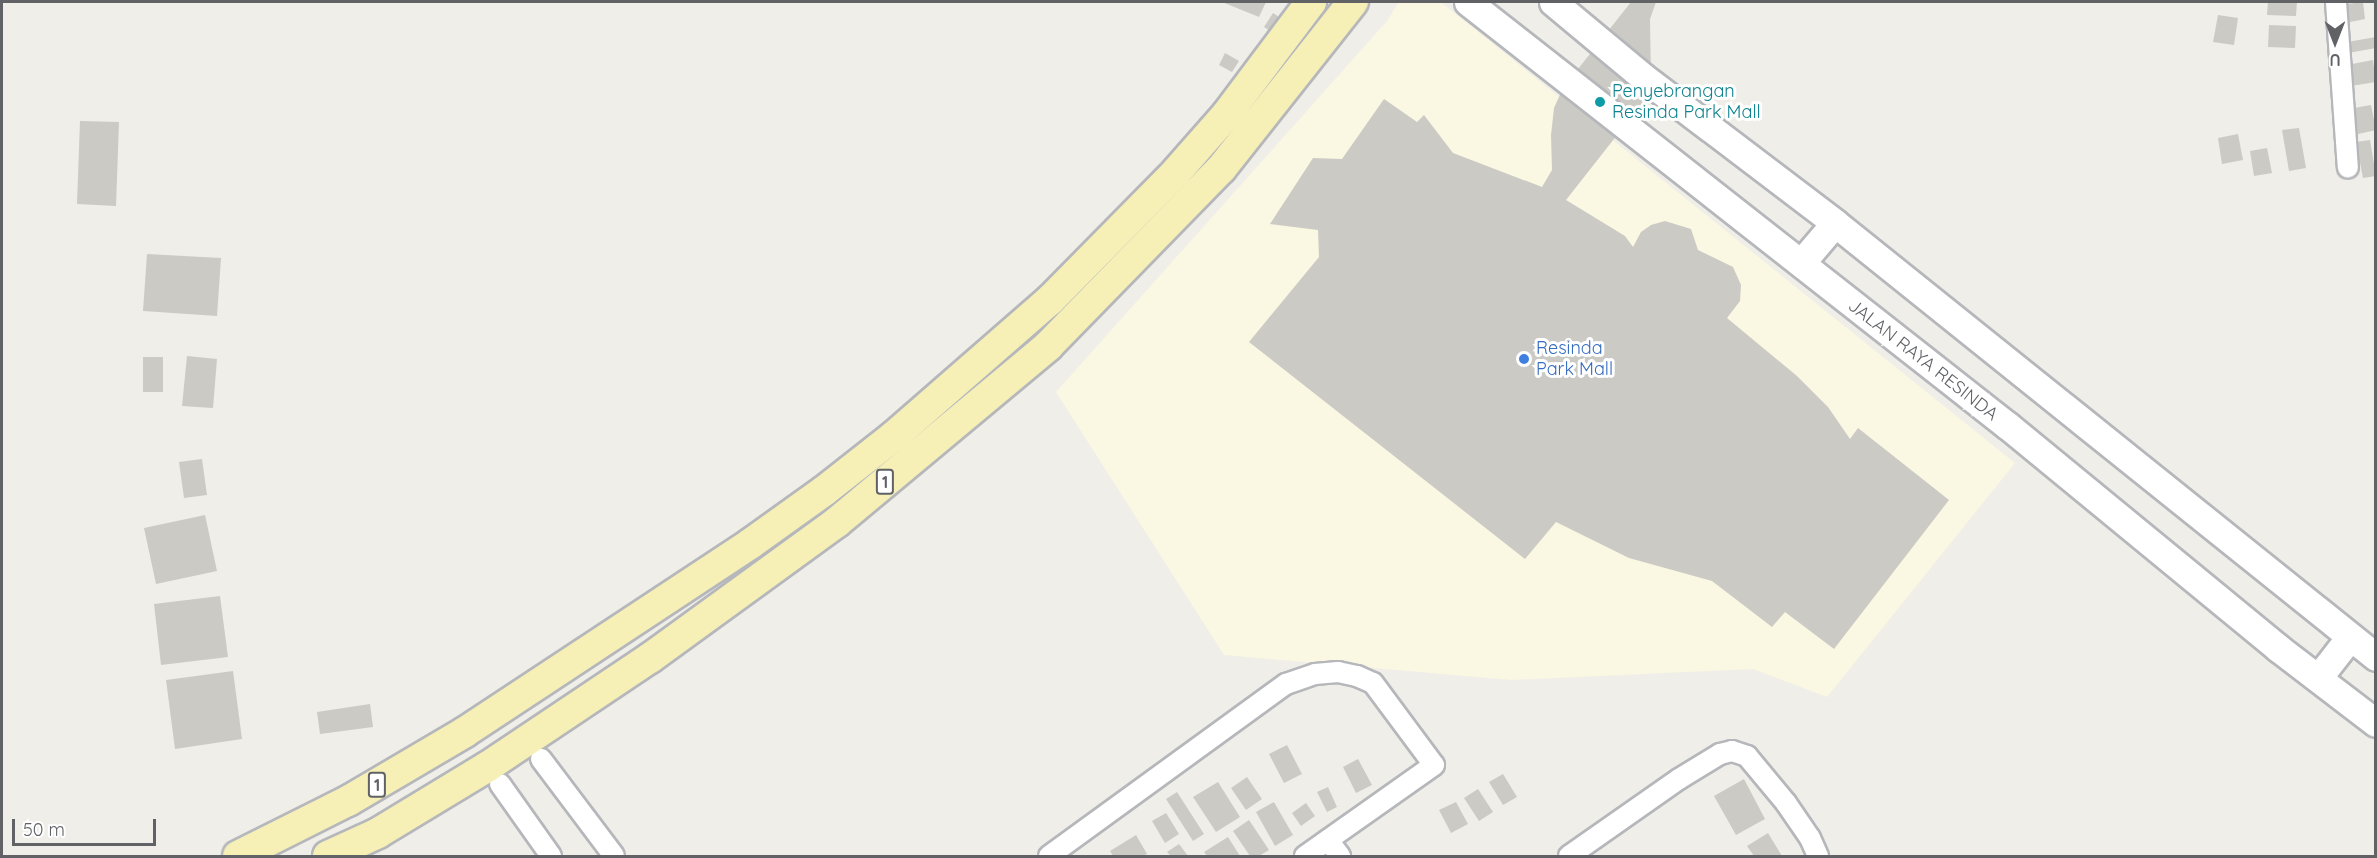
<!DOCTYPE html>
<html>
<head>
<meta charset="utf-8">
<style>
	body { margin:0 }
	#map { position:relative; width:2377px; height:858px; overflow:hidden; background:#f0eee8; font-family:Quicksand,sans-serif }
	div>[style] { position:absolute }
	.commercial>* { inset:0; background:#faf7e2 }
	.building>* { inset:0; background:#cbcac5 }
	.roads { filter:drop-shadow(2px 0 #b5b7bb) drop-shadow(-2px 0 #b5b7bb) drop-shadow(0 2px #b5b7bb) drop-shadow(0 -2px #b5b7bb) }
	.street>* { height:20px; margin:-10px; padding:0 10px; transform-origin:10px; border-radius:10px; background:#fff }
	.secondary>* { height:27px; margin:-13.5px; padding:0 13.5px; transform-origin:13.5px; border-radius:13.5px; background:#fff }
	.primary>* { height:30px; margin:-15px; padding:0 15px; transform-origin:15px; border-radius:15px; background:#f6f0b7 }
	.dots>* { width:16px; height:16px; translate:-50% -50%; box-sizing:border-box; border:3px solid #fff; border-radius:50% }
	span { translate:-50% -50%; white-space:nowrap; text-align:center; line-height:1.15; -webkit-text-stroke:6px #fff; paint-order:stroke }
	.shield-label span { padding:2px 4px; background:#fff; border:2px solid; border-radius:4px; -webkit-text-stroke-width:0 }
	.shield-label { font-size:16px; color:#606266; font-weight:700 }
	.culture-label { font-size:18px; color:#0d838f }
	.left { translate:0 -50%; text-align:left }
	.shop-label { font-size:18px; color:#366cbe }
	.street-label { font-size:18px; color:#606266 }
	.frame { position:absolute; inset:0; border:3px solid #606266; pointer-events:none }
	.north { position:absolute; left:2305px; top:12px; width:60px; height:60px; -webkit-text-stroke:4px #fff; paint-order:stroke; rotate:180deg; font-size:16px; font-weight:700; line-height:24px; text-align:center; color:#606266 }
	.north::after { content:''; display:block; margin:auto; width:21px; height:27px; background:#606266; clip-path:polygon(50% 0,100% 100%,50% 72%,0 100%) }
	.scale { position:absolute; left:12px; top:819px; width:144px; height:27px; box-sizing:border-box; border:3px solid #606266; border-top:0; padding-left:8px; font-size:18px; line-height:21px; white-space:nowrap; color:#606266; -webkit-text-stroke:4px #fff; paint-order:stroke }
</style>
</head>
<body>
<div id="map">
	<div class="commercial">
		<div style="clip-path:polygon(1399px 2px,1441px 2px,2015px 463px,1827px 697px,1753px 669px,1511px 680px,1224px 655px,1056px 392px,1387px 21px)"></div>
	</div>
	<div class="building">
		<div style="clip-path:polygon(1222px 2px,1266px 2px,1259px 17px)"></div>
		<div style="clip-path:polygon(1631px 2px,1656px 2px,1650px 19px,1651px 78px,1647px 97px,1566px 200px,1625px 236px,1633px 247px,1641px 232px,1651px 225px,1665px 221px,1691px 229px,1698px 250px,1733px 267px,1741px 285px,1740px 301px,1727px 318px,1797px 376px,1828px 407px,1850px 439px,1858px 428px,1949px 500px,1834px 649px,1785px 612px,1772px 627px,1712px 581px,1629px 558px,1556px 522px,1525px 559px,1249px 342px,1319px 257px,1318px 230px,1270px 224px,1313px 158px,1342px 159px,1384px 99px,1417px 122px,1424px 115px,1453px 153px,1542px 187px,1552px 170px,1551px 135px,1554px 108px,1563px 88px)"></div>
		<div style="clip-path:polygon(2268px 2px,2297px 2px,2296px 16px,2267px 15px)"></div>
		<div style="clip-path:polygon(2363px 2px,2365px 19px,2350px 22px,2347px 4px)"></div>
		<div style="clip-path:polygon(1273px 13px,1282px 19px,1273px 33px,1264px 27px)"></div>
		<div style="clip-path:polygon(2218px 15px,2238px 18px,2234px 45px,2213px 42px)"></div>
		<div style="clip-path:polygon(2269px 25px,2296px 26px,2295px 48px,2268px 47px)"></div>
		<div style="clip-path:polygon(2376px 37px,2376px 48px,2348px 53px,2347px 42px)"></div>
		<div style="clip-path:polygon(1225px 53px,1239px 61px,1232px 72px,1219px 65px)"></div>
		<div style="clip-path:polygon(2373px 60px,2376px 82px,2351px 86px,2347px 65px)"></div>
		<div style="clip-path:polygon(2371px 105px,2376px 130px,2358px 134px,2354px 108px)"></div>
		<div style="clip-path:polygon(80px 121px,119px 122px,116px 206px,77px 204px)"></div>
		<div style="clip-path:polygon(2299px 128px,2306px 168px,2289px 171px,2282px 130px)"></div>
		<div style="clip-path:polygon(2238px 134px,2243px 160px,2222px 164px,2218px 138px)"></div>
		<div style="clip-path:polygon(2370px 140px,2376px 176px,2363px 178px,2356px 142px)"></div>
		<div style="clip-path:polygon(2267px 148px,2272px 173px,2254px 176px,2250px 151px)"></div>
		<div style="clip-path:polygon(147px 254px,221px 258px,217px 316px,143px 311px)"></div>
		<div style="clip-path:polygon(187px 356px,217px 359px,213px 408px,182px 406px)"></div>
		<div style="clip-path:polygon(143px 357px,163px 357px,163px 392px,143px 392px)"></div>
		<div style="clip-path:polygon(202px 459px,207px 495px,184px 498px,179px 462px)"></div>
		<div style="clip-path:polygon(205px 515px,217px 571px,156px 584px,144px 528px)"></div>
		<div style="clip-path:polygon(220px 596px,228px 657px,161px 665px,154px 604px)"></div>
		<div style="clip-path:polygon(233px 671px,242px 739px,175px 749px,166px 680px)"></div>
		<div style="clip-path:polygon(370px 704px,373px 727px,320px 734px,317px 712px)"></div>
		<div style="clip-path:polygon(1287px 745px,1302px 774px,1284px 783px,1269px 754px)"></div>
		<div style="clip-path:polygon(1358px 759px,1372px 785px,1356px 793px,1343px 767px)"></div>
		<div style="clip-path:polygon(1503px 774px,1517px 797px,1503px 805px,1489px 782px)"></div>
		<div style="clip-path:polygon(1247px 777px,1262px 799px,1246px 810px,1231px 788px)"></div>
		<div style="clip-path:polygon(1744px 779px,1765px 819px,1736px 835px,1714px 796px)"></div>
		<div style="clip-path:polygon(1218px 782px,1240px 817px,1216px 832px,1193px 797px)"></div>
		<div style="clip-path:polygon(1328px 787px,1337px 807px,1327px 812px,1317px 792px)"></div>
		<div style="clip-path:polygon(1478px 789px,1493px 812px,1479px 821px,1464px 798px)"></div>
		<div style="clip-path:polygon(1177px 792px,1204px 834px,1193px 841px,1166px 799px)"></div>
		<div style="clip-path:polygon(1274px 802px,1293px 835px,1275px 846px,1256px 812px)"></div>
		<div style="clip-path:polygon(1456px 802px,1468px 824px,1451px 833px,1439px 810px)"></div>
		<div style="clip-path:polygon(1306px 803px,1315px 816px,1301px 826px,1292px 813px)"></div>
		<div style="clip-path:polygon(1166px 813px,1179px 834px,1165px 843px,1152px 821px)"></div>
		<div style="clip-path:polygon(1249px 820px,1269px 850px,1259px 856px,1250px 856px,1233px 831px)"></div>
		<div style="clip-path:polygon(1768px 833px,1782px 856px,1754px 856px,1747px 846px)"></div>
		<div style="clip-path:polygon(1136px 835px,1147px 854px,1142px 856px,1113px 856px,1110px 851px)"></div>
		<div style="clip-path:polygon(1228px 837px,1240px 856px,1207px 856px,1204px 852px)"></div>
		<div style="clip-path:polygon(1179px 844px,1188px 856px,1171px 856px,1167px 852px)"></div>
	</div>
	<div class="roads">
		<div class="street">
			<div style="left:2336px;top:2px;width:166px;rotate:85.9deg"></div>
			<div style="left:541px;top:759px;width:121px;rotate:53deg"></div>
			<div style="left:500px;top:784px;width:88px;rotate:54.7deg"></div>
			<div style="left:1328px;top:840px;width:20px;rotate:53deg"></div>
			<div style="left:1049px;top:856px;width:293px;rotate:-36deg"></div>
			<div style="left:1286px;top:684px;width:31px;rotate:-19deg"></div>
			<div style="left:1315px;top:674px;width:23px;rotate:-5deg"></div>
			<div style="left:1338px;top:672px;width:19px;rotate:12deg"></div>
			<div style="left:1357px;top:676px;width:17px;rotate:24deg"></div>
			<div style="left:1373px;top:683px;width:102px;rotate:53.4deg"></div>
			<div style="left:1434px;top:765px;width:158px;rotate:144.8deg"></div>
			<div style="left:1569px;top:856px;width:134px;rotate:-35deg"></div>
			<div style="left:1679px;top:779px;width:48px;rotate:-31.4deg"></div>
			<div style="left:1720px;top:754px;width:12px;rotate:-14deg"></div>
			<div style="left:1732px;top:751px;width:16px;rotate:18deg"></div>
			<div style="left:1747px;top:756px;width:61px;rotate:50.3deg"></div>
			<div style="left:1786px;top:803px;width:42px;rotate:55.6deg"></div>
			<div style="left:1810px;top:838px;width:20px;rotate:66deg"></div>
		</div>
		<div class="secondary">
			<div style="left:1468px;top:2px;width:687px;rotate:38.14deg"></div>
			<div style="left:2008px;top:426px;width:350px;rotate:39.4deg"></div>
			<div style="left:2278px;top:648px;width:123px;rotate:37.4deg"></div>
			<div style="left:1553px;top:2px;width:117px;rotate:39.8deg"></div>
			<div style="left:1643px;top:77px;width:241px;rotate:37.2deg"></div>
			<div style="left:1835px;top:223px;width:694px;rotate:38.74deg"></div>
			<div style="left:1801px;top:263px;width:52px;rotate:-49.6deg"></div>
			<div style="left:2318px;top:678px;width:52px;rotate:-52deg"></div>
		</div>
		<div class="primary">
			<div style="left:238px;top:856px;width:123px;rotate:-26.6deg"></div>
			<div style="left:348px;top:801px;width:136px;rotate:-30.5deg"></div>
			<div style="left:465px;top:732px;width:341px;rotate:-33.4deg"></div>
			<div style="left:750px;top:544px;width:91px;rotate:-35.6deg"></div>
			<div style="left:824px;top:491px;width:89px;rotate:-38.2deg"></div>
			<div style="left:894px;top:436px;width:206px;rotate:-41.1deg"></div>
			<div style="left:1049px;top:301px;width:182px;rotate:-45.4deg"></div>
			<div style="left:1177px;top:171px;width:76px;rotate:-48.7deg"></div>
			<div style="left:1227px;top:114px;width:140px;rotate:-53.1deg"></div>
			<div style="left:328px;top:856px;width:55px;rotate:-24.7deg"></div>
			<div style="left:378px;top:833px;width:127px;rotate:-31.2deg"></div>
			<div style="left:487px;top:767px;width:196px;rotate:-33.8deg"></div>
			<div style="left:650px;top:658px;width:231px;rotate:-36deg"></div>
			<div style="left:837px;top:522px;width:275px;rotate:-39.8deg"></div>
			<div style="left:1048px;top:346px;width:248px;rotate:-45.7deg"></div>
			<div style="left:1221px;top:169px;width:213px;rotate:-51.7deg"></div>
		</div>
	</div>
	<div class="dots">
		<div style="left:1600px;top:102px;background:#0f9aa8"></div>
		<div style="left:1524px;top:359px;background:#3f7fe0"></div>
	</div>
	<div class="shield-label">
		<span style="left:885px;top:482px">1</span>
		<span style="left:377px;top:785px">1</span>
	</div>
	<div class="culture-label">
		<span class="left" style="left:1612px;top:102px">Penyebrangan<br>Resinda Park Mall</span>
	</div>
	<div class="shop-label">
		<span class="left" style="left:1536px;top:359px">Resinda<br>Park Mall</span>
	</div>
	<div class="street-label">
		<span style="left:1923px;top:360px;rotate:38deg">JALAN RAYA RESINDA</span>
	</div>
	<div class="frame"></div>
	<div class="north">U</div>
	<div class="scale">50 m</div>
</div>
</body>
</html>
